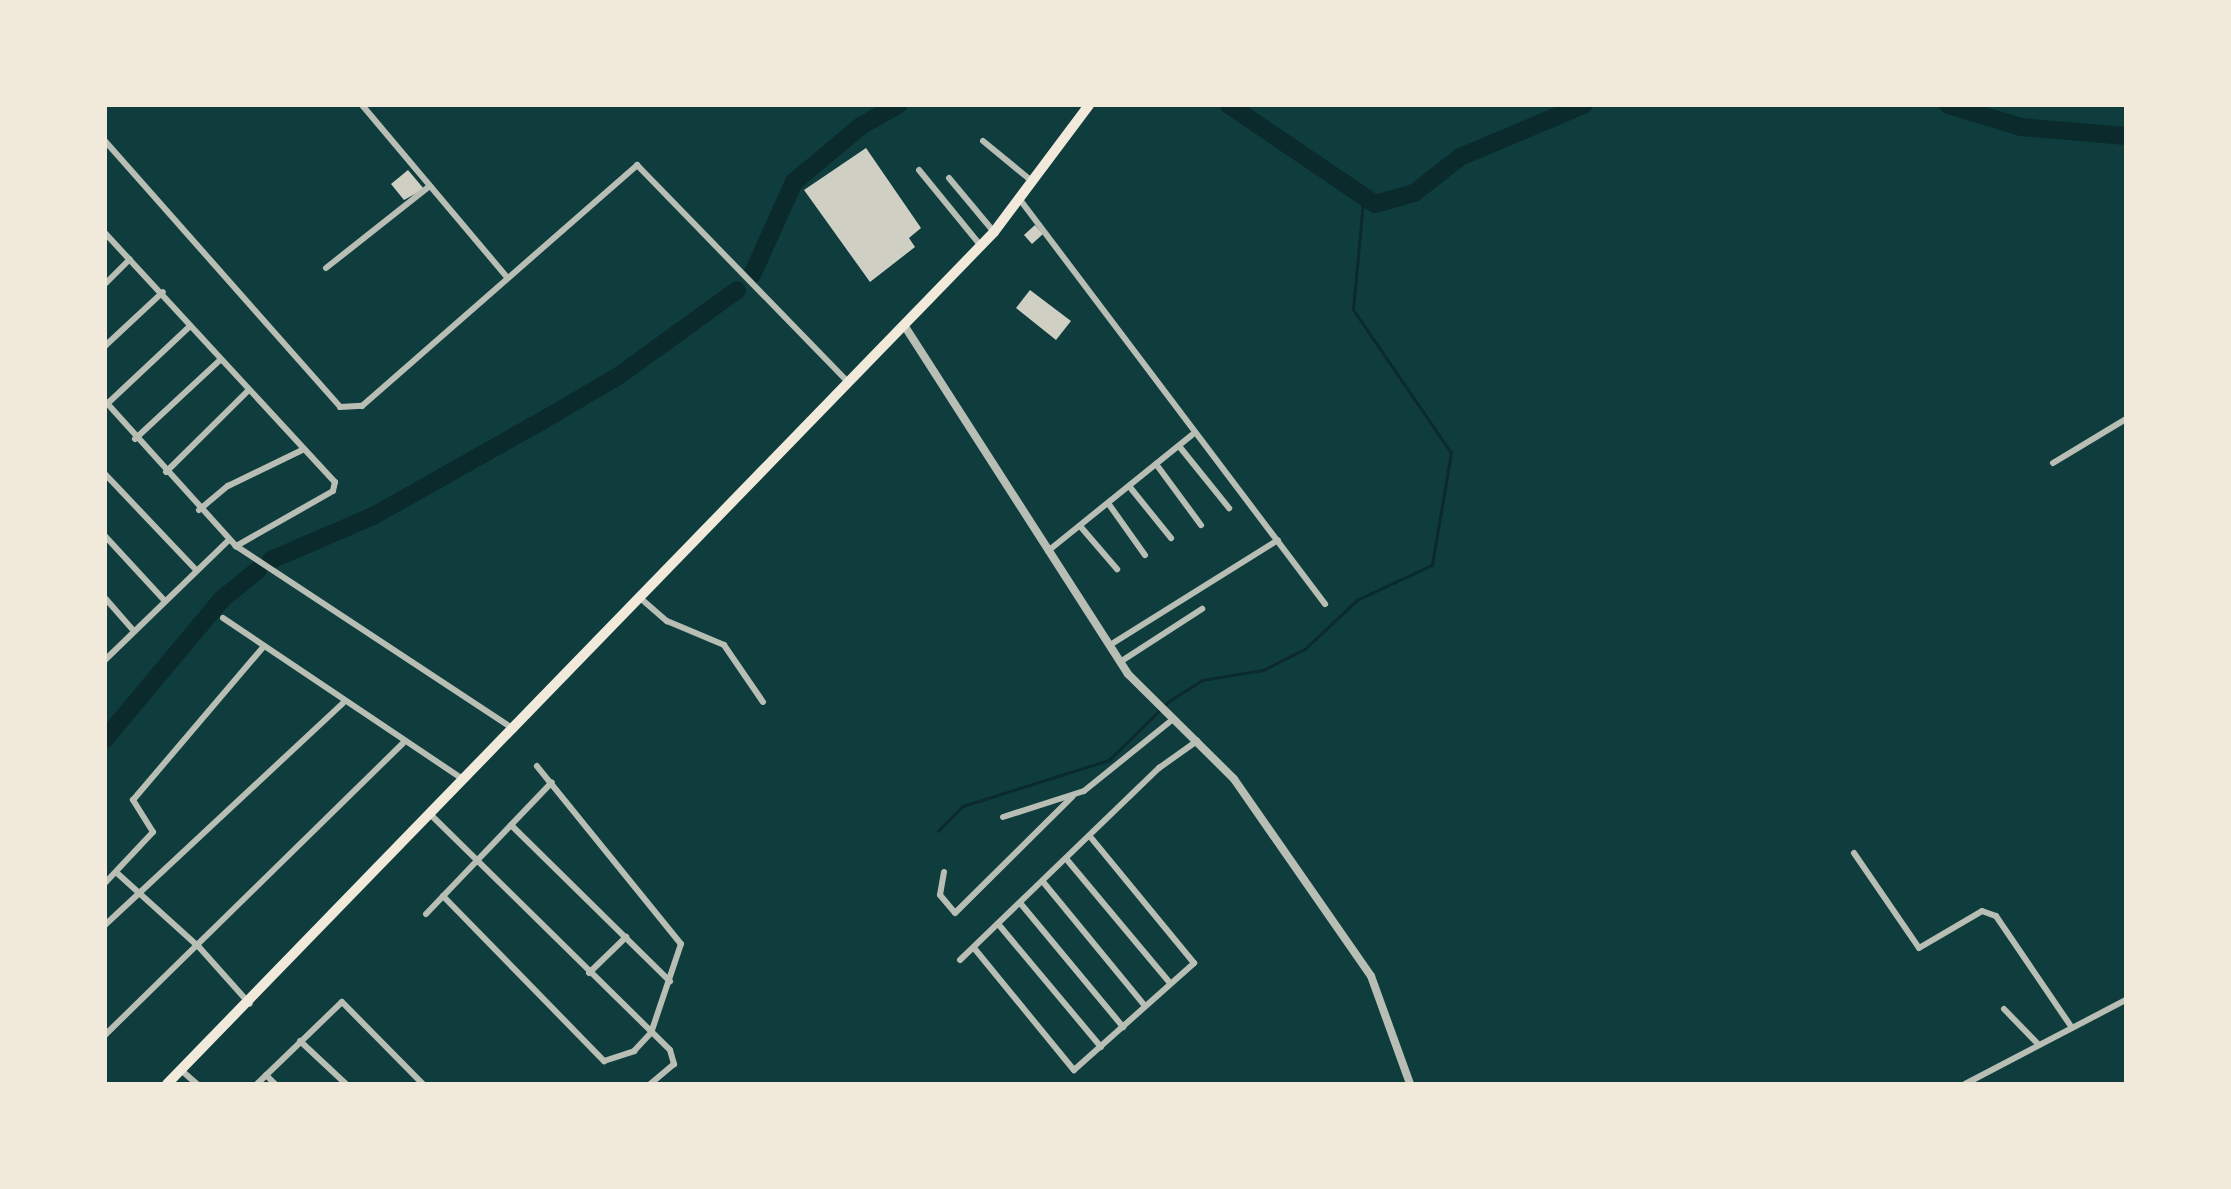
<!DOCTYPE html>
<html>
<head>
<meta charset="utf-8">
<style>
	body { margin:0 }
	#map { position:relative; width:2231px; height:1189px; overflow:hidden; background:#0f3d3e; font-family:"IBM Plex Sans",sans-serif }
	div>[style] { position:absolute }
	.stream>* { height:2.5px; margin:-1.25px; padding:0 1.25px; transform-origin:1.25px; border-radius:1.25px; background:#0a2a2b }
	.river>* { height:18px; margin:-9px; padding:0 9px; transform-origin:9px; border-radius:9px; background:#0a2a2b }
	.building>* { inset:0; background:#cfcfc3 }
	.minor>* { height:6px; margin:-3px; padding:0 3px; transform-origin:3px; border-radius:3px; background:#b8beb3 }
	.tertiary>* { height:8px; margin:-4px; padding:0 4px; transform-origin:4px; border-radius:4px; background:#b8beb3 }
	.primary>* { height:10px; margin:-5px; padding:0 5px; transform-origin:5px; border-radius:5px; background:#f1e9da }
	span { translate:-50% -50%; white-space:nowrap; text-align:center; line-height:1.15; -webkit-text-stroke:7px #f1e9da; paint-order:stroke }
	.frame { position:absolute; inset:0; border:107px solid #f1e9da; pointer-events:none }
</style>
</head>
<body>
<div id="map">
	<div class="stream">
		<div style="left:938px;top:831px;width:35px;rotate:-45deg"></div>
		<div style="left:963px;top:806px;width:153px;rotate:-17.5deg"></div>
		<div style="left:1109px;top:760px;width:84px;rotate:-44.5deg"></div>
		<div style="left:1169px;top:701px;width:39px;rotate:-32deg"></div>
		<div style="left:1202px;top:680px;width:62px;rotate:-9.3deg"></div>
		<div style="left:1263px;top:670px;width:47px;rotate:-26.6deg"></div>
		<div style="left:1305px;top:649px;width:71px;rotate:-43.3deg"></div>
		<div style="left:1357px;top:600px;width:83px;rotate:-25deg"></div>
		<div style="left:1432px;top:565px;width:114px;rotate:-80.4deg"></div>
		<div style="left:1451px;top:453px;width:173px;rotate:-124.4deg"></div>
		<div style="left:1353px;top:310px;width:108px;rotate:-84.7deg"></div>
	</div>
	<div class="river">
		<div style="left:1229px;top:105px;width:176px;rotate:34.1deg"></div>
		<div style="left:1375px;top:204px;width:41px;rotate:-15.8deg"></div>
		<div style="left:1414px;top:193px;width:58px;rotate:-38deg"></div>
		<div style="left:1460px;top:157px;width:134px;rotate:-22.8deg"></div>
		<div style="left:1948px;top:105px;width:76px;rotate:16.8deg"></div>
		<div style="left:2021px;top:127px;width:105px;rotate:4.9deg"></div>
		<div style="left:752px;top:275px;width:102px;rotate:-65.7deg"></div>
		<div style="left:794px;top:182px;width:87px;rotate:-39.9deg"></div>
		<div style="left:861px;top:126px;width:43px;rotate:-29.6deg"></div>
		<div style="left:271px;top:560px;width:111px;rotate:-23.3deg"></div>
		<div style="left:373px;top:516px;width:184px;rotate:-29.4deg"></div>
		<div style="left:533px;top:426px;width:97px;rotate:-30.3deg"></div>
		<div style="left:617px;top:377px;width:148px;rotate:-35.9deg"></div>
		<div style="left:105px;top:739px;width:182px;rotate:-50.1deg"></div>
		<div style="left:222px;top:599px;width:46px;rotate:-38.9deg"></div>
	</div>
	<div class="building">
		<div style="clip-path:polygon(866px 148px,921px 228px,909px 238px,915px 247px,870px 282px,804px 190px)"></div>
		<div style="clip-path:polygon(408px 170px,424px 189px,404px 200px,391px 184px)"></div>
		<div style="clip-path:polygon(1035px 225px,1043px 234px,1032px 244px,1024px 235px)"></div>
		<div style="clip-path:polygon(1030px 290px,1071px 321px,1056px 340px,1016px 308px)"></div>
	</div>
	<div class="minor">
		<div style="left:362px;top:105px;width:225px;rotate:49.9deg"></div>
		<div style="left:105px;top:141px;width:355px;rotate:48.5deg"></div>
		<div style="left:340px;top:407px;width:22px;rotate:-3deg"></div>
		<div style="left:362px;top:406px;width:366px;rotate:-41.2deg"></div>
		<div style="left:637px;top:165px;width:303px;rotate:45.8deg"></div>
		<div style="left:983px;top:141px;width:65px;rotate:39.4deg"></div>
		<div style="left:919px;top:170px;width:98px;rotate:50.8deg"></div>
		<div style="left:949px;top:178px;width:70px;rotate:50.2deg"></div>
		<div style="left:1021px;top:201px;width:505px;rotate:52.97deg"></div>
		<div style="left:105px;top:233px;width:339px;rotate:47.3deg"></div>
		<div style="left:335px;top:482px;width:9px;rotate:103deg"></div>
		<div style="left:333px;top:491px;width:112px;rotate:150.4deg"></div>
		<div style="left:326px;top:268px;width:132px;rotate:-38.3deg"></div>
		<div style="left:105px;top:284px;width:35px;rotate:-45deg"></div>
		<div style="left:105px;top:346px;width:79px;rotate:-43deg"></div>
		<div style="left:105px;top:401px;width:195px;rotate:47.9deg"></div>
		<div style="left:236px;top:546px;width:333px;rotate:33.4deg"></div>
		<div style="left:107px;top:404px;width:114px;rotate:-43.2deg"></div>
		<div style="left:135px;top:439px;width:117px;rotate:-42.9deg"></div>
		<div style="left:1179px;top:446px;width:80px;rotate:51.1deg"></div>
		<div style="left:2053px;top:463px;width:85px;rotate:-31.1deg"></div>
		<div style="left:1156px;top:464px;width:76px;rotate:53.6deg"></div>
		<div style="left:166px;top:472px;width:117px;rotate:-44.7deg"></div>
		<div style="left:105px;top:474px;width:131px;rotate:46.5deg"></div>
		<div style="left:1129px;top:486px;width:67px;rotate:51.1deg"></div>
		<div style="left:1108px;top:503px;width:64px;rotate:54.6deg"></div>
		<div style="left:199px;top:510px;width:38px;rotate:-40deg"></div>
		<div style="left:228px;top:486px;width:82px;rotate:-25.9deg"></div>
		<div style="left:1080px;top:526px;width:57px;rotate:49.3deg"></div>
		<div style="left:105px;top:536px;width:87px;rotate:47.3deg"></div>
		<div style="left:1048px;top:551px;width:185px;rotate:-38.9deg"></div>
		<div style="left:639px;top:597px;width:37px;rotate:41deg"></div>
		<div style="left:667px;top:621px;width:62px;rotate:22.8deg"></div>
		<div style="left:724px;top:645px;width:69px;rotate:55.6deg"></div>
		<div style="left:105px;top:598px;width:41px;rotate:48.9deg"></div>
		<div style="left:223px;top:618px;width:290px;rotate:33.9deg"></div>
		<div style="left:1110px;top:645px;width:198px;rotate:-32deg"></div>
		<div style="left:105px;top:660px;width:173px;rotate:-44.1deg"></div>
		<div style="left:1120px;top:662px;width:98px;rotate:-32.9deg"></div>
		<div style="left:431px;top:815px;width:335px;rotate:44.5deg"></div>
		<div style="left:670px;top:1050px;width:15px;rotate:74deg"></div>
		<div style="left:674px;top:1064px;width:31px;rotate:140deg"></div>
		<div style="left:1003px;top:817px;width:85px;rotate:-17.8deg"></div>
		<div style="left:1084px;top:791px;width:113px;rotate:-38.9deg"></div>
		<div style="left:511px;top:825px;width:223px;rotate:44.5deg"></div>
		<div style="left:1854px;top:853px;width:115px;rotate:55.6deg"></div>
		<div style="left:1919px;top:948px;width:73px;rotate:-30.4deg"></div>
		<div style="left:1982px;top:911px;width:15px;rotate:20deg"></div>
		<div style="left:1996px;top:916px;width:135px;rotate:55.8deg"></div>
		<div style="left:1068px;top:861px;width:159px;rotate:50.1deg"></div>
		<div style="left:944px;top:872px;width:23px;rotate:100deg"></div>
		<div style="left:940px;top:895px;width:23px;rotate:50deg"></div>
		<div style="left:955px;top:913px;width:166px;rotate:-44.8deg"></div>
		<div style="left:117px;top:873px;width:110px;rotate:42.1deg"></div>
		<div style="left:199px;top:947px;width:76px;rotate:48.2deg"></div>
		<div style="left:105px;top:883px;width:70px;rotate:-46.7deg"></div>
		<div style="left:153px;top:832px;width:38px;rotate:-122deg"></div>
		<div style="left:133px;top:800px;width:201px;rotate:-49.6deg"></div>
		<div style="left:1044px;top:883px;width:159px;rotate:50.6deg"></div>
		<div style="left:443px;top:896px;width:231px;rotate:45.7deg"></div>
		<div style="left:604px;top:1061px;width:32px;rotate:-18deg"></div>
		<div style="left:634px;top:1051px;width:25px;rotate:-47deg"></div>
		<div style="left:651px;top:1033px;width:94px;rotate:-71.4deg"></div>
		<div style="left:681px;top:944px;width:229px;rotate:-129deg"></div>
		<div style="left:1021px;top:904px;width:160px;rotate:50.3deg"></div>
		<div style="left:426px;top:914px;width:182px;rotate:-46.3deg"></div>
		<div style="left:105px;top:925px;width:325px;rotate:-43deg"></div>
		<div style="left:999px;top:925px;width:159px;rotate:50.1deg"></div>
		<div style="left:974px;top:948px;width:158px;rotate:50.7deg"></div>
		<div style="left:1074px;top:1070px;width:161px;rotate:-41.7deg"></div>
		<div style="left:1194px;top:963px;width:161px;rotate:-129.4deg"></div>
		<div style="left:960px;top:960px;width:277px;rotate:-44deg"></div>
		<div style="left:1159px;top:768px;width:47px;rotate:-35.4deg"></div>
		<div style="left:589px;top:973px;width:52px;rotate:-44.2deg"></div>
		<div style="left:2004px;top:1009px;width:50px;rotate:45.8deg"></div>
		<div style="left:105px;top:1035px;width:417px;rotate:-44.4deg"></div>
		<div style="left:300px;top:1041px;width:63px;rotate:43.1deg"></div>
		<div style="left:182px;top:1071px;width:20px;rotate:41deg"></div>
		<div style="left:266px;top:1075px;width:13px;rotate:45deg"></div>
		<div style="left:257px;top:1084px;width:118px;rotate:-44deg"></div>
		<div style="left:342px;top:1002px;width:115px;rotate:45.4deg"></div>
		<div style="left:1965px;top:1084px;width:182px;rotate:-27.6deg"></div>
	</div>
	<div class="tertiary">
		<div style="left:904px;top:325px;width:415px;rotate:57.3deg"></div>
		<div style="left:1128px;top:674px;width:149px;rotate:44.7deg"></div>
		<div style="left:1234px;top:779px;width:240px;rotate:55.2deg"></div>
		<div style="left:1371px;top:976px;width:115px;rotate:70.1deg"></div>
	</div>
	<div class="primary">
		<div style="left:167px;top:1084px;width:1187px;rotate:-45.85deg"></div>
		<div style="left:994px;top:232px;width:159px;rotate:-53.2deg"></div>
	</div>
	<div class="frame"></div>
</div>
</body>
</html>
